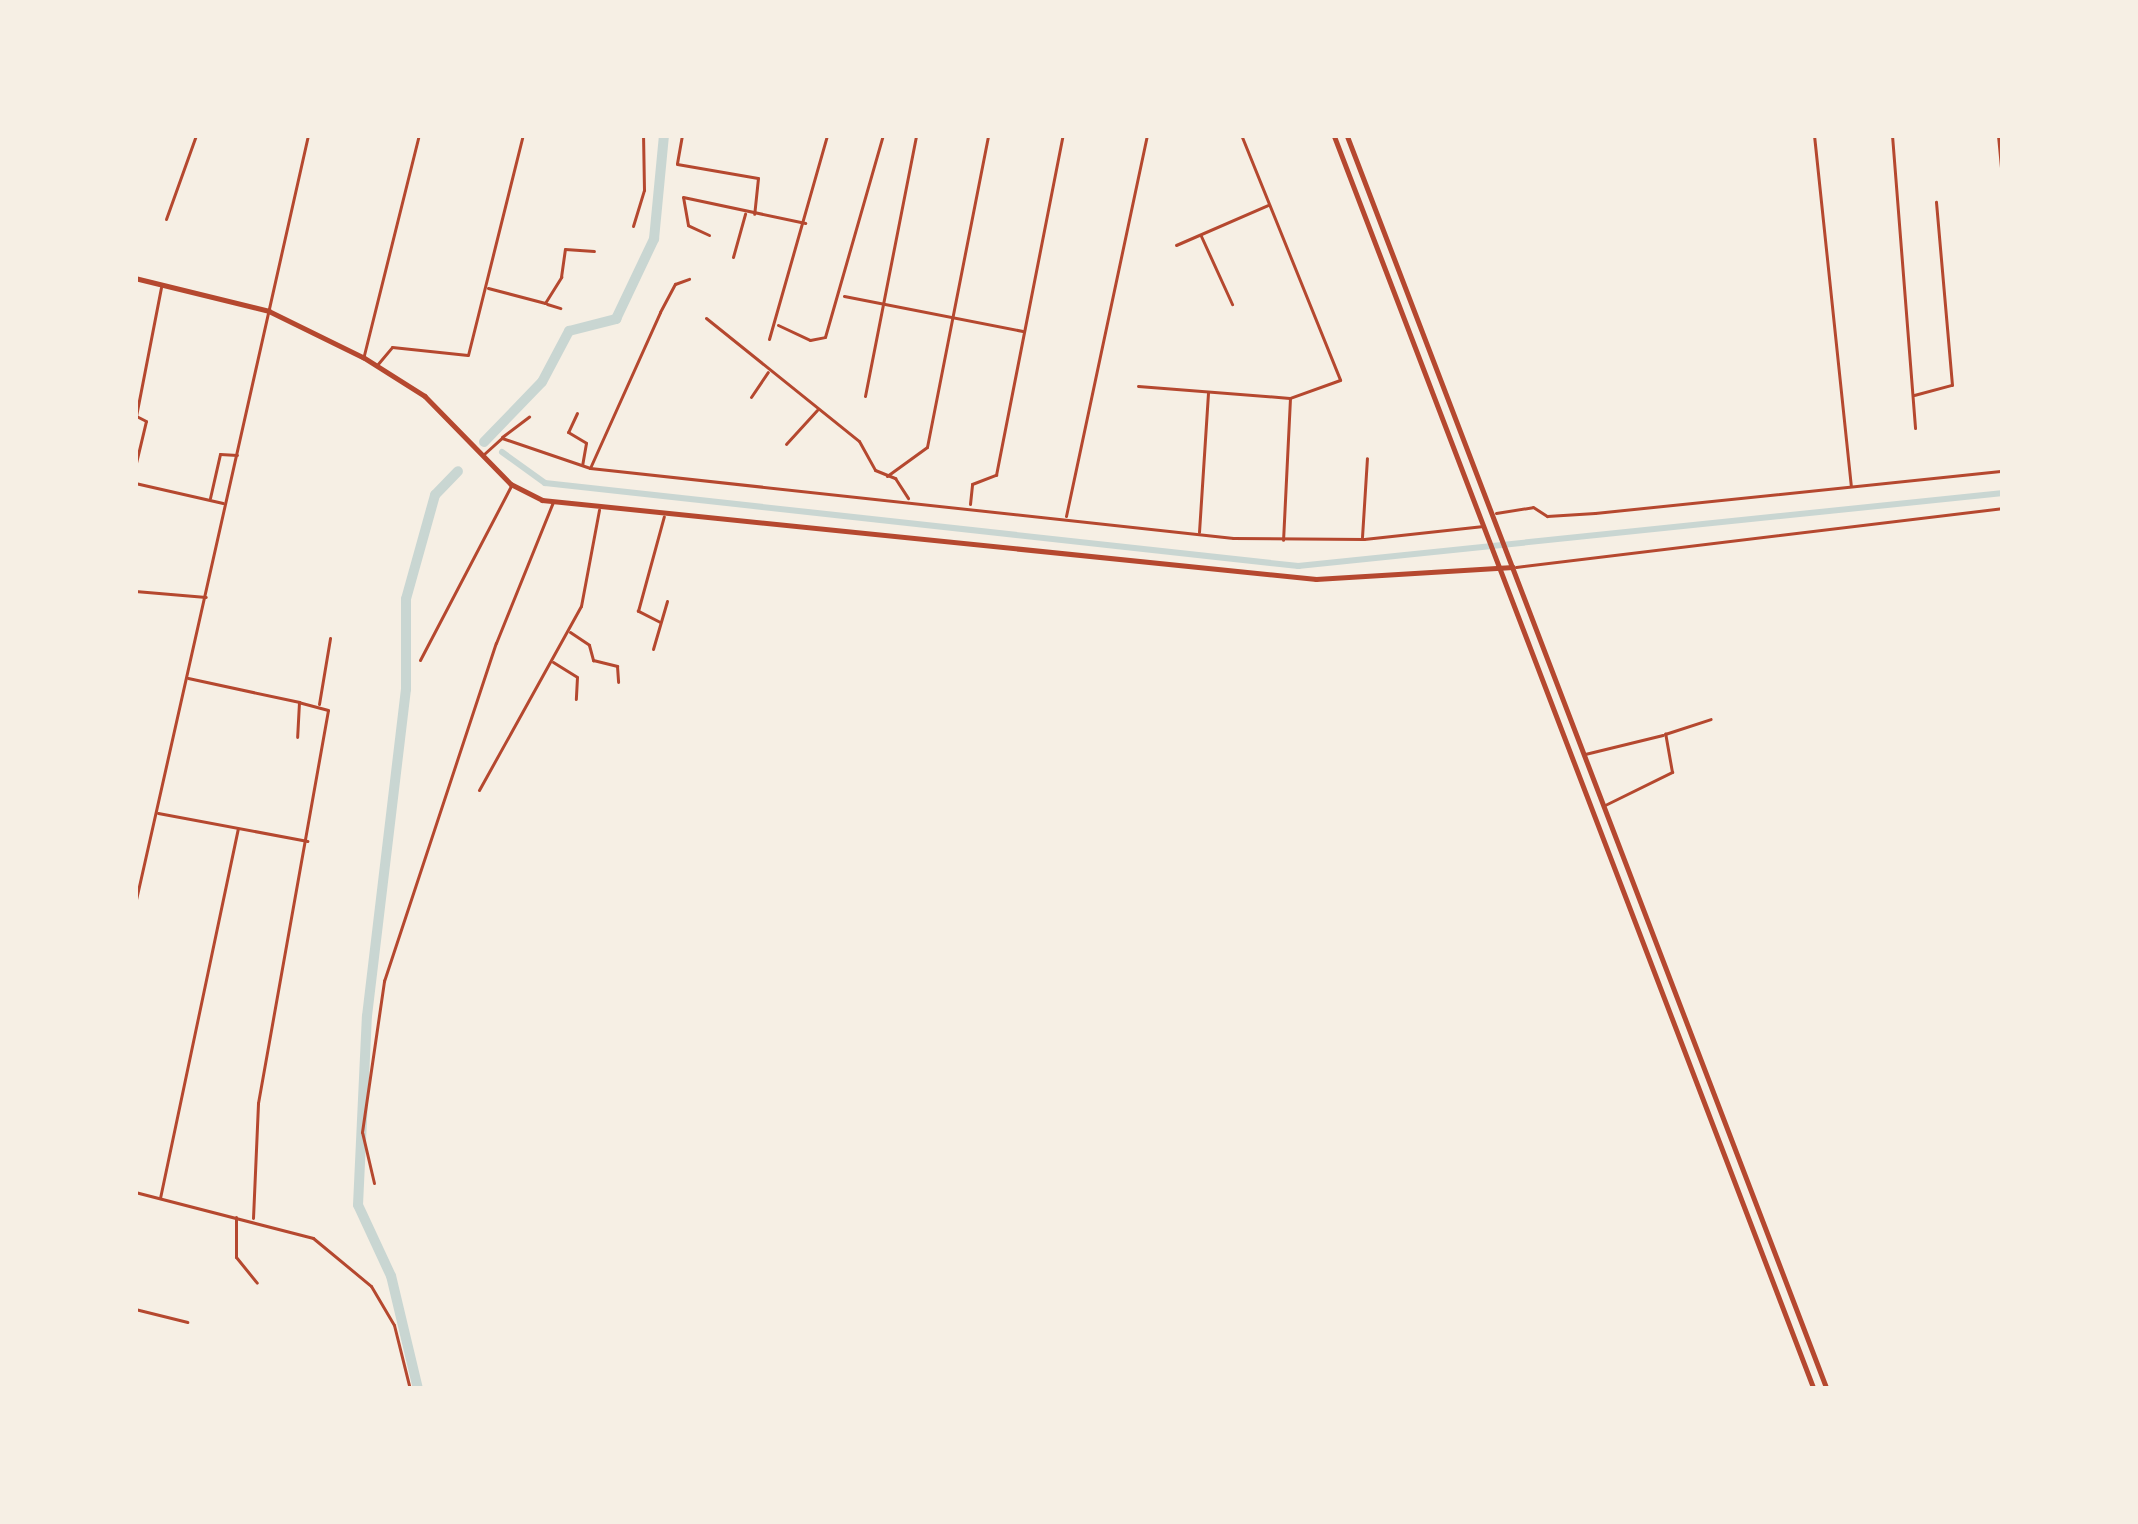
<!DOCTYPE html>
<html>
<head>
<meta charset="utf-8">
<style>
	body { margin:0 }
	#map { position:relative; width:2138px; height:1524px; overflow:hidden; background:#f6efe4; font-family:Mulish,sans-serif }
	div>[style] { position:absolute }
	.canal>* { height:6px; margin:-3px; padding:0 3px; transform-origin:3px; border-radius:3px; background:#c9d6d2 }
	.river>* { height:10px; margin:-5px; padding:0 5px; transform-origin:5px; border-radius:5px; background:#c9d6d2 }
	.minor>* { height:3px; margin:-1.5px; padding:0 1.5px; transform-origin:1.5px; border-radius:1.5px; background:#b5482f }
	.tertiary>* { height:3px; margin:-1.5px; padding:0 1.5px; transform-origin:1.5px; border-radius:1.5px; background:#b5482f }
	.secondary>* { height:4.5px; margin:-2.25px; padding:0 2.25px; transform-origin:2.25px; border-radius:2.25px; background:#b5482f }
	.primary>* { height:4.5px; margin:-2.25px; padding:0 2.25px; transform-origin:2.25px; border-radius:2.25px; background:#b5482f }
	span { translate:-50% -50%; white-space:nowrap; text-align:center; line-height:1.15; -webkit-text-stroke:12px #f6efe4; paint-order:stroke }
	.frame { position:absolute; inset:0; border:138px solid #f6efe4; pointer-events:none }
</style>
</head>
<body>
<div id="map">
	<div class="canal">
		<div style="left:502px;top:452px;width:53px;rotate:35.8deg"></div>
		<div style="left:545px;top:483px;width:758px;rotate:6.29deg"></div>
		<div style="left:1298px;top:566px;width:709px;rotate:-5.91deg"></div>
	</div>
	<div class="river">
		<div style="left:484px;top:442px;width:83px;rotate:-46deg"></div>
		<div style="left:542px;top:382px;width:58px;rotate:-62.1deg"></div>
		<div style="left:569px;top:331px;width:49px;rotate:-14.3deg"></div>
		<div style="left:616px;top:319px;width:89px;rotate:-64.6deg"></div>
		<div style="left:654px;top:239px;width:104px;rotate:-84.5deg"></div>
		<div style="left:418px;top:1389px;width:116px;rotate:-103.4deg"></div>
		<div style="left:391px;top:1276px;width:78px;rotate:-114.9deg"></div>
		<div style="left:358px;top:1205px;width:189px;rotate:-87.3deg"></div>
		<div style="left:367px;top:1016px;width:329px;rotate:-83.2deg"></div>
		<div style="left:406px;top:689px;width:90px;rotate:-90deg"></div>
		<div style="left:406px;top:599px;width:108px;rotate:-74.4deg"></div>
		<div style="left:435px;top:495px;width:33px;rotate:-46deg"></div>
	</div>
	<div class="minor">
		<div style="left:682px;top:135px;width:29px;rotate:100deg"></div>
		<div style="left:677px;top:164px;width:82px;rotate:9.8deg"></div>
		<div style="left:758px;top:178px;width:36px;rotate:96deg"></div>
		<div style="left:1814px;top:135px;width:352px;rotate:84deg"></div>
		<div style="left:1892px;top:135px;width:294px;rotate:85.5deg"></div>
		<div style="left:1998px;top:135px;width:54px;rotate:84.7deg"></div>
		<div style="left:1242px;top:137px;width:262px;rotate:68deg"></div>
		<div style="left:1340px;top:380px;width:53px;rotate:160.2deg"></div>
		<div style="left:1290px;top:398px;width:142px;rotate:92.8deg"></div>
		<div style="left:166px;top:219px;width:89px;rotate:-70.3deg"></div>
		<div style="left:633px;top:226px;width:38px;rotate:-73deg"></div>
		<div style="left:644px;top:190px;width:55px;rotate:-91deg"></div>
		<div style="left:709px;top:235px;width:23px;rotate:-155deg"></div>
		<div style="left:688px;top:225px;width:28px;rotate:-100deg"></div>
		<div style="left:683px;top:197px;width:125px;rotate:12deg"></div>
		<div style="left:1201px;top:236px;width:75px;rotate:65.5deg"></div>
		<div style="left:1176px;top:245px;width:100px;rotate:-23.5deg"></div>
		<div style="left:733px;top:257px;width:45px;rotate:-74.4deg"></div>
		<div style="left:488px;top:288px;width:59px;rotate:14.7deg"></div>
		<div style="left:545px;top:303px;width:31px;rotate:-58deg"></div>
		<div style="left:561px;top:277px;width:28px;rotate:-82deg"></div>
		<div style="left:565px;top:249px;width:29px;rotate:4deg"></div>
		<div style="left:844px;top:296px;width:182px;rotate:11.1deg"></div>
		<div style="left:547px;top:304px;width:14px;rotate:17deg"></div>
		<div style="left:706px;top:318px;width:196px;rotate:38.8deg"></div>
		<div style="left:859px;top:441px;width:33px;rotate:61deg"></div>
		<div style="left:875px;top:470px;width:22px;rotate:22deg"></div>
		<div style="left:895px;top:478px;width:24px;rotate:57deg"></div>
		<div style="left:778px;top:325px;width:35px;rotate:25deg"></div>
		<div style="left:810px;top:340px;width:15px;rotate:-11deg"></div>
		<div style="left:825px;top:337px;width:210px;rotate:-74deg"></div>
		<div style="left:769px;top:339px;width:212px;rotate:-74.1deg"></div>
		<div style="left:364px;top:355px;width:227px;rotate:-76deg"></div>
		<div style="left:377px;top:365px;width:23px;rotate:-50deg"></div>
		<div style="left:392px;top:347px;width:76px;rotate:6deg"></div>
		<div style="left:468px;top:355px;width:227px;rotate:-76deg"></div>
		<div style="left:1138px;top:386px;width:152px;rotate:4.5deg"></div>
		<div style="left:1914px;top:395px;width:39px;rotate:-15deg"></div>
		<div style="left:1952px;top:385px;width:184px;rotate:-95deg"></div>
		<div style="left:865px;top:396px;width:266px;rotate:-78.9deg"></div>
		<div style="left:751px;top:397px;width:30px;rotate:-56deg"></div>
		<div style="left:577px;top:413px;width:21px;rotate:115deg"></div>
		<div style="left:568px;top:432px;width:21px;rotate:31deg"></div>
		<div style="left:586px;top:443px;width:22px;rotate:100deg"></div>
		<div style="left:502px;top:437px;width:34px;rotate:-37deg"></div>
		<div style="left:786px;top:444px;width:46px;rotate:-47.6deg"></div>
		<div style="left:484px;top:454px;width:24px;rotate:-42deg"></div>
		<div style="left:502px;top:438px;width:93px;rotate:18.8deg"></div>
		<div style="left:590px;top:468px;width:647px;rotate:6.21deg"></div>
		<div style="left:1233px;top:538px;width:131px;rotate:0.4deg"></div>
		<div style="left:1364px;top:539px;width:120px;rotate:-6.2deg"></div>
		<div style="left:135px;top:467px;width:47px;rotate:-76.6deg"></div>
		<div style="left:146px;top:421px;width:11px;rotate:-153deg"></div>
		<div style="left:136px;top:416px;width:131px;rotate:-79deg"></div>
		<div style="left:590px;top:468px;width:171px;rotate:-65.8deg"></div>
		<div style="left:660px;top:312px;width:32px;rotate:-62deg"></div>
		<div style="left:675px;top:284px;width:15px;rotate:-20deg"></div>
		<div style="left:887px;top:476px;width:49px;rotate:-35.9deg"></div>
		<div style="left:927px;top:447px;width:318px;rotate:-78.9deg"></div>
		<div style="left:135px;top:483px;width:90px;rotate:12.8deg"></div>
		<div style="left:210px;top:498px;width:45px;rotate:-77.2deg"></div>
		<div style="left:220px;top:454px;width:17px;rotate:3deg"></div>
		<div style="left:970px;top:504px;width:20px;rotate:-84deg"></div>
		<div style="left:972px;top:484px;width:26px;rotate:-21deg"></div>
		<div style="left:996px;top:475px;width:347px;rotate:-78.9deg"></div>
		<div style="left:1496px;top:513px;width:37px;rotate:-9deg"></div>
		<div style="left:1533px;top:507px;width:17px;rotate:33deg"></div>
		<div style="left:1547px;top:516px;width:48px;rotate:-3.6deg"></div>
		<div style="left:1595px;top:513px;width:410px;rotate:-5.9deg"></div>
		<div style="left:1066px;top:516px;width:390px;rotate:-78deg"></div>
		<div style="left:1199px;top:532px;width:140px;rotate:-86.3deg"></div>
		<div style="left:1362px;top:537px;width:79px;rotate:-86.4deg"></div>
		<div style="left:135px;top:591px;width:71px;rotate:4.8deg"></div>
		<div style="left:660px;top:622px;width:25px;rotate:-153deg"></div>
		<div style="left:638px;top:611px;width:98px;rotate:-74.7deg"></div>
		<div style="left:570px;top:632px;width:23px;rotate:34deg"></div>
		<div style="left:589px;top:645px;width:16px;rotate:75deg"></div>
		<div style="left:593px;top:660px;width:25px;rotate:14deg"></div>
		<div style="left:617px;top:666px;width:16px;rotate:86deg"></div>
		<div style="left:653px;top:649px;width:50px;rotate:-73.7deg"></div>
		<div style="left:420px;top:660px;width:196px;rotate:-62.4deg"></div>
		<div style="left:553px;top:662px;width:28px;rotate:32deg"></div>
		<div style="left:577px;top:677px;width:22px;rotate:93deg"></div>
		<div style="left:188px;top:678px;width:114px;rotate:12.2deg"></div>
		<div style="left:299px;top:702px;width:35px;rotate:93deg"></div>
		<div style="left:319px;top:704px;width:67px;rotate:-80.5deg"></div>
		<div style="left:1585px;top:754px;width:80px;rotate:-13.7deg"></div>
		<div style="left:479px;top:790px;width:210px;rotate:-61deg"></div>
		<div style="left:581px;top:606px;width:98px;rotate:-79.4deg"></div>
		<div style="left:1605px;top:805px;width:75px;rotate:-26.2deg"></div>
		<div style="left:1672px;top:772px;width:39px;rotate:-100deg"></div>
		<div style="left:1665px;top:734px;width:48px;rotate:-18.1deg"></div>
		<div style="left:158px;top:813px;width:152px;rotate:10.6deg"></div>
		<div style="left:374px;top:1183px;width:52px;rotate:-103.2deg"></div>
		<div style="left:362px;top:1132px;width:153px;rotate:-81.7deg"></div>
		<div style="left:384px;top:981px;width:356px;rotate:-71.7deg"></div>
		<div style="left:496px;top:643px;width:152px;rotate:-68deg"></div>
		<div style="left:135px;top:1192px;width:184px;rotate:14.5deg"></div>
		<div style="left:313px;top:1238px;width:75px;rotate:39.6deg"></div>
		<div style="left:371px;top:1286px;width:45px;rotate:59.5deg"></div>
		<div style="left:394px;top:1325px;width:66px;rotate:76deg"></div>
		<div style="left:160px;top:1198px;width:377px;rotate:-78.1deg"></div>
		<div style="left:236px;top:1217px;width:40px;rotate:90deg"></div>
		<div style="left:236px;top:1257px;width:33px;rotate:51deg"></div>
		<div style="left:253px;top:1218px;width:115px;rotate:-87.5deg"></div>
		<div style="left:258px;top:1103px;width:399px;rotate:-79.9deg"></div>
		<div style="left:328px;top:710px;width:30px;rotate:-165deg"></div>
		<div style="left:135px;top:1309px;width:54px;rotate:14deg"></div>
	</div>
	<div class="tertiary">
		<div style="left:1516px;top:567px;width:491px;rotate:-6.9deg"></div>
		<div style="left:135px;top:904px;width:788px;rotate:-77.32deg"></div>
	</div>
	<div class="secondary">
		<div style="left:135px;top:278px;width:138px;rotate:13.8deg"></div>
		<div style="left:269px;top:311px;width:105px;rotate:26.1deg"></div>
		<div style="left:363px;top:357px;width:73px;rotate:32.2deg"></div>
		<div style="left:425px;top:396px;width:123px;rotate:45.7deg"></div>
		<div style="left:511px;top:484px;width:35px;rotate:27deg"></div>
		<div style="left:542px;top:500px;width:778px;rotate:5.83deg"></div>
		<div style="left:1316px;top:579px;width:197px;rotate:-3.5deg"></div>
	</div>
	<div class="primary">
		<div style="left:1334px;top:135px;width:1343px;rotate:69.05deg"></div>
		<div style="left:1347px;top:135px;width:1343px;rotate:69.05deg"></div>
	</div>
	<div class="frame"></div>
</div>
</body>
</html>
